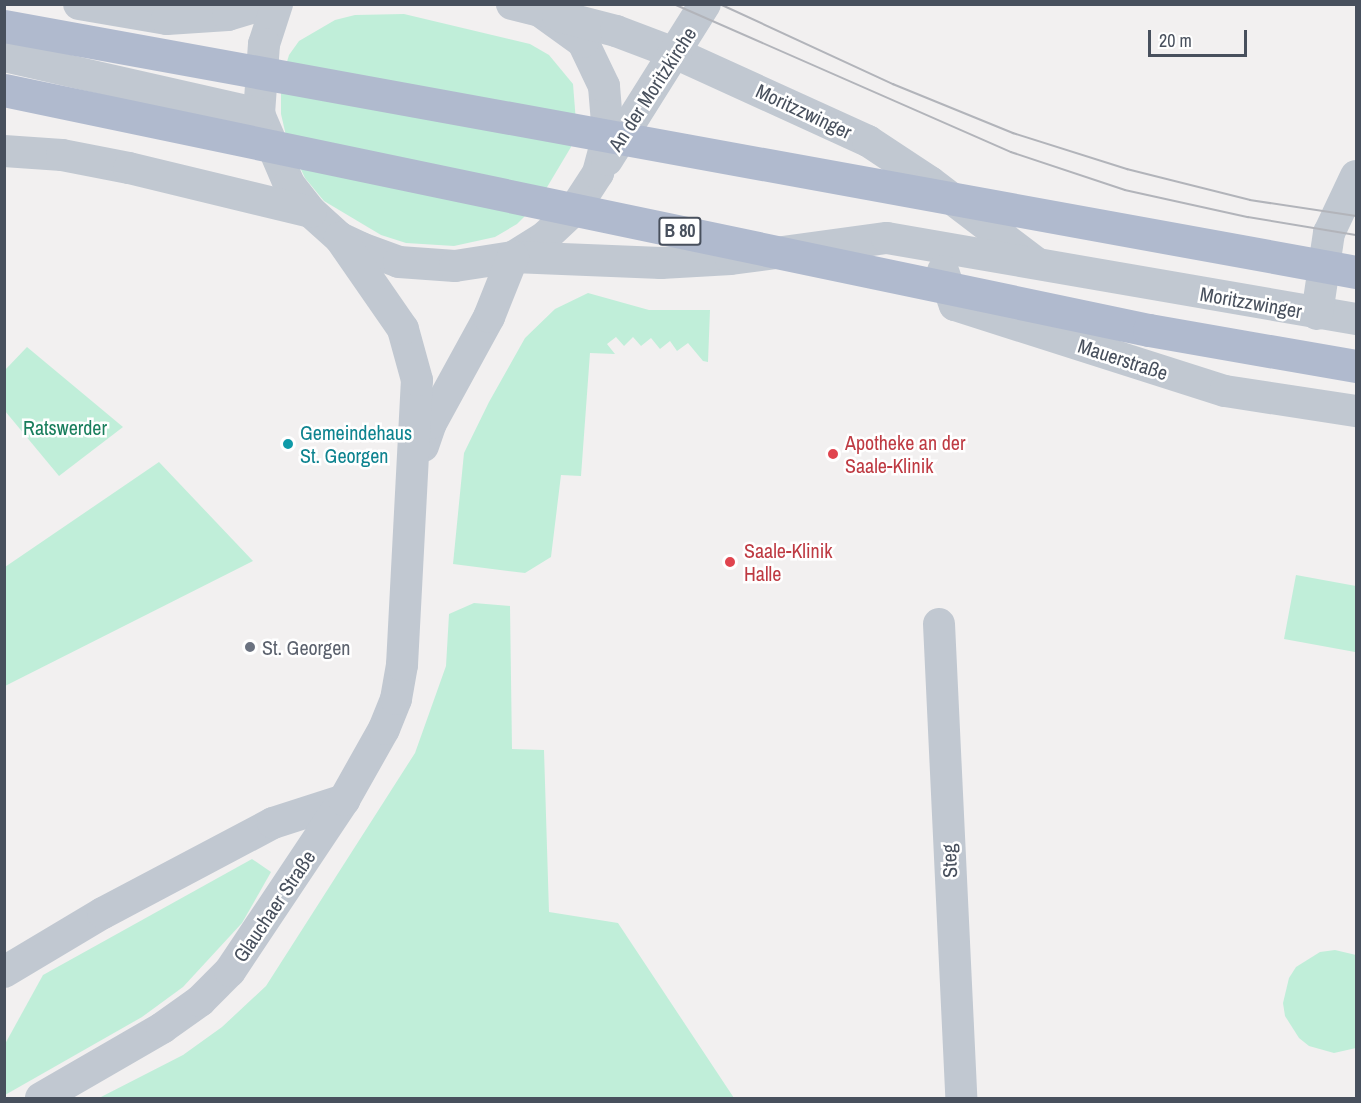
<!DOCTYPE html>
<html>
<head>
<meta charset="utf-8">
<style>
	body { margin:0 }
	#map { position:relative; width:1361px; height:1103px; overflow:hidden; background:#f2f0f0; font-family:"Archivo Narrow",sans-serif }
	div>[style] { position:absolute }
	.green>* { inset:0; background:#c0eed9 }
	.minor>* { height:32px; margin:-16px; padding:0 16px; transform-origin:16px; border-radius:16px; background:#c1c8d1 }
	.tram>* { height:1.5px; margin:-0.75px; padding:0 0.75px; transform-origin:0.75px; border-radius:0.75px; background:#b2b4ba }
	.major-bridge>* { height:33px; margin:-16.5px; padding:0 16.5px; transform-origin:16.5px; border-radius:16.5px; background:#b0bace }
	.dots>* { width:16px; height:16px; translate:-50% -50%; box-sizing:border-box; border:3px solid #fff; border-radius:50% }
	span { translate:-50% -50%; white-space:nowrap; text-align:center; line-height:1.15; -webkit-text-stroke:5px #fff; paint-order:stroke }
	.shield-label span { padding:2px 4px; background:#fff; border:2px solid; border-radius:4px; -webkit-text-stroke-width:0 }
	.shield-label { font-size:18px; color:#48505d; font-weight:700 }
	.street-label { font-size:20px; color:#48505d }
	.park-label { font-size:20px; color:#197e5c }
	.culture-label { font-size:20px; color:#0d838f }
	.left { translate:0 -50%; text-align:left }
	.health-label { font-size:20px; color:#be3a42 }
	.worship-label { font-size:20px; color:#5b616d }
	.frame { position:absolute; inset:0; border:6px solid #48505d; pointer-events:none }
	.scale { position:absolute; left:1148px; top:30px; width:99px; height:27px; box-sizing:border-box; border:3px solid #48505d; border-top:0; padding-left:8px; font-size:18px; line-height:21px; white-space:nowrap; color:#48505d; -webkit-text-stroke:4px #fff; paint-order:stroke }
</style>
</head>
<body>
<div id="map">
	<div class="green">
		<div style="clip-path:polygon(404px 14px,530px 44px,549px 55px,573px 84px,576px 122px,571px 147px,537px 204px,517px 224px,495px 237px,454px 246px,406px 243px,381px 235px,324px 201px,305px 178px,287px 140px,281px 114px,281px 82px,289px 55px,299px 41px,335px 20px,355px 15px)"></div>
		<div style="clip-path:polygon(588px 293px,649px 310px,710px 310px,708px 362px,703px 361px,688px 343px,677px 351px,670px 341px,660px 349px,651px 338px,641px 346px,633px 337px,624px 346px,616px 337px,607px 344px,615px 354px,590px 353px,581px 476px,561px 475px,551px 557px,525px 573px,453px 564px,464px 453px,489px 402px,525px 338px,555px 309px)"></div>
		<div style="clip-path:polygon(27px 347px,123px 427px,59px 476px,5px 411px,5px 370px)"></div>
		<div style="clip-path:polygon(159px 462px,253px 561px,5px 686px,5px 567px)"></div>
		<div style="clip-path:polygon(1296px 575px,1356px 586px,1355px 652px,1284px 639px)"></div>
		<div style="clip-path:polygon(474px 603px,510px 606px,512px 749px,544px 750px,549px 912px,618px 923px,734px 1098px,99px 1098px,183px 1055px,222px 1027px,266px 986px,415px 753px,446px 666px,449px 614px)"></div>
		<div style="clip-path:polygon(252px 859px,271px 872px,242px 923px,183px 987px,142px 1017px,5px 1095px,5px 1044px,43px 975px)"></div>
		<div style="clip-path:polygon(1335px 950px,1356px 955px,1356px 1048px,1334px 1053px,1309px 1046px,1299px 1038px,1285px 1016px,1283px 1003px,1289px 978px,1296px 967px,1320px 952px)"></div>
	</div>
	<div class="minor">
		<div style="left:79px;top:4px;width:89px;rotate:9.7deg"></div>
		<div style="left:167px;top:19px;width:61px;rotate:-3.8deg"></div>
		<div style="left:228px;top:15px;width:38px;rotate:-17deg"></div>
		<div style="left:277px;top:4px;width:42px;rotate:108deg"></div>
		<div style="left:264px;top:44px;width:70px;rotate:94.1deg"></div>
		<div style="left:259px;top:114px;width:76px;rotate:66.8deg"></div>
		<div style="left:289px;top:184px;width:36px;rotate:52deg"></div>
		<div style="left:311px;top:212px;width:39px;rotate:42deg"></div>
		<div style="left:340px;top:238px;width:23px;rotate:25deg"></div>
		<div style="left:361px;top:248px;width:40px;rotate:20.2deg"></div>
		<div style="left:399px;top:262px;width:56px;rotate:4.1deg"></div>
		<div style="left:455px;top:266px;width:59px;rotate:-8.8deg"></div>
		<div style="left:513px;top:257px;width:39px;rotate:-32deg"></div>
		<div style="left:546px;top:236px;width:38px;rotate:-43deg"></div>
		<div style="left:574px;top:210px;width:44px;rotate:-57deg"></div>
		<div style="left:598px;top:173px;width:39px;rotate:-75deg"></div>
		<div style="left:608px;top:135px;width:49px;rotate:-94.7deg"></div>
		<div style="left:604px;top:86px;width:49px;rotate:-115.5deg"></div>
		<div style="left:583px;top:42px;width:53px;rotate:-144.2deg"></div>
		<div style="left:540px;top:11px;width:29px;rotate:-166deg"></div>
		<div style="left:558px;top:16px;width:60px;rotate:14.5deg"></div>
		<div style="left:616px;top:31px;width:65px;rotate:20.7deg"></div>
		<div style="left:677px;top:54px;width:210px;rotate:24.5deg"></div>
		<div style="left:868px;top:141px;width:74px;rotate:33.5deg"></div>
		<div style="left:930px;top:182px;width:132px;rotate:37.3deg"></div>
		<div style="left:4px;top:56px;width:262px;rotate:12.8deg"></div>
		<div style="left:4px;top:151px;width:58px;rotate:3.9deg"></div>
		<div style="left:62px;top:155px;width:68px;rotate:11deg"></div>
		<div style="left:129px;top:168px;width:187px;rotate:13.6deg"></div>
		<div style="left:607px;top:160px;width:184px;rotate:-57.9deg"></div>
		<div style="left:513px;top:257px;width:148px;rotate:2.3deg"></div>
		<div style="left:661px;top:263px;width:70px;rotate:-3.3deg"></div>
		<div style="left:731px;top:259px;width:157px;rotate:-7.7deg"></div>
		<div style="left:887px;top:238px;width:476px;rotate:9.8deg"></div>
		<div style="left:943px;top:271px;width:36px;rotate:71deg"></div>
		<div style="left:955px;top:305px;width:283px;rotate:17.7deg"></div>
		<div style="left:1225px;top:391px;width:133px;rotate:8.7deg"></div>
		<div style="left:1317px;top:314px;width:82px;rotate:-81.6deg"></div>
		<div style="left:1329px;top:233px;width:63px;rotate:-64.7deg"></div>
		<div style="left:423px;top:446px;width:24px;rotate:-71deg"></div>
		<div style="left:431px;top:423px;width:121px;rotate:-61.3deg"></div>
		<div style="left:489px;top:317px;width:65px;rotate:-68.2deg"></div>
		<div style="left:939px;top:624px;width:475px;rotate:87.3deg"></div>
		<div style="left:4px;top:972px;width:115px;rotate:-30.8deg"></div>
		<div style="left:103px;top:913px;width:192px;rotate:-27.9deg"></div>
		<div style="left:273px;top:823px;width:75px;rotate:-17.9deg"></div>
		<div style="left:41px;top:1098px;width:140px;rotate:-30deg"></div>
		<div style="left:162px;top:1028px;width:47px;rotate:-35.4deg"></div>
		<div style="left:200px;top:1001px;width:42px;rotate:-45deg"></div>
		<div style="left:230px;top:971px;width:206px;rotate:-56.3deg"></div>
		<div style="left:344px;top:800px;width:81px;rotate:-60.6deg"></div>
		<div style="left:384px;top:729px;width:32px;rotate:-68deg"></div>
		<div style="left:396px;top:699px;width:35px;rotate:-80deg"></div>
		<div style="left:402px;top:665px;width:285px;rotate:-87deg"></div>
		<div style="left:417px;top:380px;width:53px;rotate:-105.4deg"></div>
		<div style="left:403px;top:329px;width:111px;rotate:-124.7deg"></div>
	</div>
	<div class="tram">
		<div style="left:674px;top:4px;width:368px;rotate:23.7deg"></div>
		<div style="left:1011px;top:152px;width:120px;rotate:18.4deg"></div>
		<div style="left:1125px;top:190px;width:126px;rotate:12.4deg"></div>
		<div style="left:1248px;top:217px;width:109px;rotate:9.5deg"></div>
		<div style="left:720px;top:4px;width:191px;rotate:24.8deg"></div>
		<div style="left:893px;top:84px;width:130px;rotate:22.2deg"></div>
		<div style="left:1013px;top:133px;width:120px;rotate:17.5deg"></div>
		<div style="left:1127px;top:169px;width:127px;rotate:14.1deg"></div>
		<div style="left:1250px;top:200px;width:107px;rotate:8.6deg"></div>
	</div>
	<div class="major-bridge">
		<div style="left:4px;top:26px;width:1374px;rotate:10.31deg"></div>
		<div style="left:4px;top:90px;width:1170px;rotate:11.84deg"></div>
		<div style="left:1149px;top:330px;width:210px;rotate:9.9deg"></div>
	</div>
	<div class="dots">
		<div style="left:288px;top:444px;background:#0f9aa8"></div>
		<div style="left:833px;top:454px;background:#e0444e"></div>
		<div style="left:730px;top:562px;background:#e0444e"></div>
		<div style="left:250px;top:647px;background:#6b7280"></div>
	</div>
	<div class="shield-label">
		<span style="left:680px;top:231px">B 80</span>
	</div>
	<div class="street-label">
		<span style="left:652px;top:89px;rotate:-57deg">An der Moritzkirche</span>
		<span style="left:804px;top:111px;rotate:25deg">Moritzzwinger</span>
		<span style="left:1251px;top:302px;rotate:10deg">Moritzzwinger</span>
		<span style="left:1123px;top:359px;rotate:18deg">Mauerstraße</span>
		<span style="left:949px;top:861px;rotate:-93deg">Steg</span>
		<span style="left:274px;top:906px;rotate:-56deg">Glauchaer Straße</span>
	</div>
	<div class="park-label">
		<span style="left:65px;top:427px">Ratswerder</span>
	</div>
	<div class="culture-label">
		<span class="left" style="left:300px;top:444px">Gemeindehaus<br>St. Georgen</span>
	</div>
	<div class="health-label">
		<span class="left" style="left:845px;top:454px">Apotheke an der<br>Saale-Klinik</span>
		<span class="left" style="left:744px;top:562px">Saale-Klinik<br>Halle</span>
	</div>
	<div class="worship-label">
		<span class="left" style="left:262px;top:647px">St. Georgen</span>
	</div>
	<div class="frame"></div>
	<div class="scale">20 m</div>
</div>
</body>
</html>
